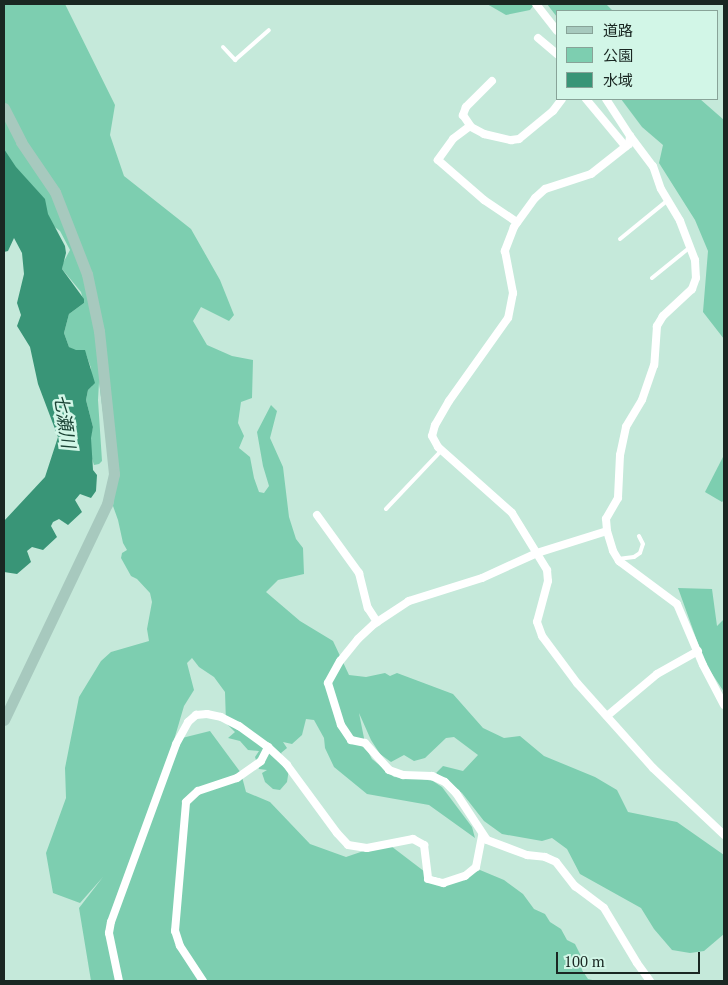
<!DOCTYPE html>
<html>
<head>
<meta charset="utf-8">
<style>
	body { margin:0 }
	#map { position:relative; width:728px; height:985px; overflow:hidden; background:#c5e9da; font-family:"PT Serif","Noto Sans JP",serif }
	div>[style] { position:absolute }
	.green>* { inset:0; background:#7dceb0 }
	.water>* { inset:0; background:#399577 }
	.lane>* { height:4px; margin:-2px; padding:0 2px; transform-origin:2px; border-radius:2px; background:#fff }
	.street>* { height:8px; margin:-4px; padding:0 4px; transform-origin:4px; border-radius:4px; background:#fff }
	.secondary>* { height:11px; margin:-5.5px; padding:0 5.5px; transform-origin:5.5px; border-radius:5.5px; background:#a7c9be }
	span { translate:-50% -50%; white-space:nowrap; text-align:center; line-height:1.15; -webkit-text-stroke:5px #d2f6e7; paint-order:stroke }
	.water-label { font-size:18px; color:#1a4234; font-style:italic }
	.frame { position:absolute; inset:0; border:5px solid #1a2722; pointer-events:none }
	.legend { position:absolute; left:556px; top:10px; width:162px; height:90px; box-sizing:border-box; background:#d2f6e7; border:1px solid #88a398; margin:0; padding:6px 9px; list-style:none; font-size:15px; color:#1a2722 }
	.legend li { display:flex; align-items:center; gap:10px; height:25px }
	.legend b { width:25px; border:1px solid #88a398 }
	.scale { position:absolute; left:556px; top:952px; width:144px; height:22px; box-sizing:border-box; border:2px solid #1a2722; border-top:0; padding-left:6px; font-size:15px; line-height:18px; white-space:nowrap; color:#1a2722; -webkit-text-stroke:4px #d2f6e7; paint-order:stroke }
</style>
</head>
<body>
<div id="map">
	<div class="green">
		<div style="clip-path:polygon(4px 4px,65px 4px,115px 105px,110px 135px,124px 176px,191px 229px,220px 280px,234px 315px,229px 321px,201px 307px,193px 321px,207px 345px,232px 356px,253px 360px,252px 398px,241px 402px,238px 423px,244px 436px,239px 448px,250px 457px,254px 478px,259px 492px,264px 493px,269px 486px,263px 466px,257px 432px,271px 405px,277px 411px,270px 438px,283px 467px,289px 517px,296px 539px,303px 548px,304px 574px,278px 580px,266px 592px,300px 621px,333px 641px,349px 675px,366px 677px,385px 673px,390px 676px,397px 673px,453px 694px,483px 728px,504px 738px,520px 736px,544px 756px,595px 777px,617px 790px,628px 812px,677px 822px,724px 855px,724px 934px,704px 951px,690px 953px,672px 950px,654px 929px,641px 908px,580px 874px,567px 849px,552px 838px,542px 841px,502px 834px,484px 821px,462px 793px,436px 773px,443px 766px,463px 771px,478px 755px,454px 737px,446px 738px,425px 758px,414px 761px,404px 755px,391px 762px,380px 754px,371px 740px,359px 713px,366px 748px,372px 759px,394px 777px,422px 779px,433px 781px,442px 787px,472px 827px,475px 838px,429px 805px,367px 794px,334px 767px,325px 748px,324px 738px,314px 720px,306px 719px,302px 735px,292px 744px,283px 742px,287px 748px,281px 753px,289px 769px,287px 782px,280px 790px,273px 789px,265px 782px,262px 773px,267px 770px,259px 769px,255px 757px,259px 751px,248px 750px,240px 741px,228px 738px,235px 732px,226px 723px,225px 692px,214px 677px,199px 667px,192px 658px,187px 663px,194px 690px,184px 706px,174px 740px,210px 731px,241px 773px,246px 792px,270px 802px,310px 844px,346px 857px,387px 843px,429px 875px,453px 882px,480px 870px,504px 880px,523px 894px,534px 909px,545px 914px,550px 922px,561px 929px,567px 940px,575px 944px,583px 960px,582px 970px,588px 979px,597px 981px,91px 981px,79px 908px,103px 877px,80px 903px,53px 893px,46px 853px,66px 798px,65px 768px,79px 697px,101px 661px,111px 652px,149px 641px,147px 629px,152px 602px,150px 593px,137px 579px,131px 576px,121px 558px,122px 553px,127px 550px,123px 543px,118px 520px,113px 506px,114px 496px,99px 382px,98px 400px,102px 461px,99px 464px,94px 465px,88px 446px,93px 427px,86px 400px,88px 390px,92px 386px,91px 368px,86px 354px,81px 350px,76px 351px,69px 347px,64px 333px,69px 314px,84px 303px,81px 292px,62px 269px,63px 263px,70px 250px,60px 231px,48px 222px,4px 154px)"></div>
		<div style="clip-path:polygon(487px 4px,532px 4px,534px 5px,530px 10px,506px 15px)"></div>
		<div style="clip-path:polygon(547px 4px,606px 4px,613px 11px,557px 11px,557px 17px)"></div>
		<div style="clip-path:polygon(621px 99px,700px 99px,724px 120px,724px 339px,703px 312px,708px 251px,695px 220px,659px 163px,663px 145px,642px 127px)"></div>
		<div style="clip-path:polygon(724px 455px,724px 500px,722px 502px,705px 492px)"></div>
		<div style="clip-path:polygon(678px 588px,712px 589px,717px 626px,724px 619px,724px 692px,705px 663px)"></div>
	</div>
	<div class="water">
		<div style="clip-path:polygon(4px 149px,16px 167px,45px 199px,48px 214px,65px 246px,66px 253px,62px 269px,84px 299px,84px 303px,69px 314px,64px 333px,69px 347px,76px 350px,85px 350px,95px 383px,88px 390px,86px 400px,93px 427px,91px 438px,93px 470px,97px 475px,96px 491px,91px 498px,80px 494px,75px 500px,82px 512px,68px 525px,59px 519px,53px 522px,51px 526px,57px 537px,43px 550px,32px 547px,27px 551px,31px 562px,17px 574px,4px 572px,4px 521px,45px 477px,58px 437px,38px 384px,30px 347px,17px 326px,21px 315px,17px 303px,24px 274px,22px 253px,14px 238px,8px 251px,4px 252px)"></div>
	</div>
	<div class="lane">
		<div style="left:223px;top:47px;width:18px;rotate:47deg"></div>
		<div style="left:235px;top:60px;width:45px;rotate:-41.4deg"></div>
		<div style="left:620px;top:239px;width:62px;rotate:-39.1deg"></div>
		<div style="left:652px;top:278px;width:48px;rotate:-39deg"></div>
		<div style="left:386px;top:509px;width:80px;rotate:-46.5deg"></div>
		<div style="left:618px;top:559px;width:16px;rotate:-7deg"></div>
		<div style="left:634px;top:557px;width:7px;rotate:-34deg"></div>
		<div style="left:640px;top:553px;width:9px;rotate:-72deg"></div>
		<div style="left:643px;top:544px;width:9px;rotate:-117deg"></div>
	</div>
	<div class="street">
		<div style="left:536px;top:4px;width:34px;rotate:52deg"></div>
		<div style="left:538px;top:38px;width:25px;rotate:40deg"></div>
		<div style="left:492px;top:81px;width:37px;rotate:135deg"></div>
		<div style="left:466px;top:107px;width:9px;rotate:111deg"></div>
		<div style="left:463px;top:115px;width:14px;rotate:56deg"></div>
		<div style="left:471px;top:127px;width:15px;rotate:28deg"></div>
		<div style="left:484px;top:134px;width:28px;rotate:13deg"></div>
		<div style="left:511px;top:140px;width:8px;rotate:-7deg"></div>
		<div style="left:519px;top:139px;width:44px;rotate:-39.5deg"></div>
		<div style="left:553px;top:111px;width:15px;rotate:-53deg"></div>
		<div style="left:586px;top:99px;width:62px;rotate:50.2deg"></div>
		<div style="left:606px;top:99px;width:44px;rotate:57deg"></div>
		<div style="left:630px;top:136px;width:8px;rotate:97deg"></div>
		<div style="left:629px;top:144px;width:48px;rotate:141.7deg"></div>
		<div style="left:591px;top:174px;width:48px;rotate:161.9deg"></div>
		<div style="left:545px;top:189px;width:13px;rotate:138deg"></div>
		<div style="left:535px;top:198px;width:36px;rotate:126deg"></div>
		<div style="left:514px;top:227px;width:26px;rotate:111deg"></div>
		<div style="left:505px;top:251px;width:43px;rotate:79.2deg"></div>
		<div style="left:513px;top:293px;width:25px;rotate:101deg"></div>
		<div style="left:508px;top:318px;width:102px;rotate:125.4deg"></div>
		<div style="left:449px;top:401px;width:28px;rotate:120deg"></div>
		<div style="left:435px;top:425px;width:11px;rotate:105deg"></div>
		<div style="left:432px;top:436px;width:13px;rotate:61deg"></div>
		<div style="left:438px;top:447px;width:99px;rotate:41.7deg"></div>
		<div style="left:512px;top:513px;width:67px;rotate:58.4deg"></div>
		<div style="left:547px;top:570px;width:11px;rotate:85deg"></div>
		<div style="left:548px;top:581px;width:42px;rotate:105deg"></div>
		<div style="left:537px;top:622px;width:15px;rotate:70deg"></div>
		<div style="left:542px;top:636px;width:59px;rotate:53.3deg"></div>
		<div style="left:577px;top:683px;width:114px;rotate:48.2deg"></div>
		<div style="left:653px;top:768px;width:98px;rotate:43.3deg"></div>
		<div style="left:470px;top:126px;width:21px;rotate:143deg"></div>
		<div style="left:453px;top:139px;width:26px;rotate:126deg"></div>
		<div style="left:438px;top:160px;width:61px;rotate:41deg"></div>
		<div style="left:484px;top:200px;width:40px;rotate:34deg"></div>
		<div style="left:630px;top:136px;width:38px;rotate:53deg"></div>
		<div style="left:653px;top:166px;width:24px;rotate:71deg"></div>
		<div style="left:661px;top:189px;width:37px;rotate:59deg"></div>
		<div style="left:680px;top:221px;width:42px;rotate:69deg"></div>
		<div style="left:695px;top:260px;width:18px;rotate:87deg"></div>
		<div style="left:696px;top:278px;width:12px;rotate:110deg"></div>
		<div style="left:692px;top:289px;width:40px;rotate:137deg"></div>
		<div style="left:663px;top:316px;width:12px;rotate:121deg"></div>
		<div style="left:657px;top:326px;width:39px;rotate:94deg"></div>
		<div style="left:654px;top:365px;width:37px;rotate:109deg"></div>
		<div style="left:642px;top:400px;width:31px;rotate:121deg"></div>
		<div style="left:626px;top:427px;width:29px;rotate:102deg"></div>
		<div style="left:620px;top:455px;width:43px;rotate:92.7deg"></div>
		<div style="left:618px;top:498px;width:24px;rotate:120deg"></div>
		<div style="left:606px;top:519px;width:12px;rotate:85deg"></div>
		<div style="left:607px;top:531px;width:21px;rotate:73deg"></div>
		<div style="left:613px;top:551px;width:12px;rotate:59deg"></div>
		<div style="left:619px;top:561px;width:72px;rotate:36.6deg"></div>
		<div style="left:677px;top:604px;width:66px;rotate:66.9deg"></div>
		<div style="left:703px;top:665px;width:45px;rotate:62.3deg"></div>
		<div style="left:317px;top:515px;width:72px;rotate:54.1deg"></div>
		<div style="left:359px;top:573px;width:36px;rotate:76deg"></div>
		<div style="left:368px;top:608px;width:17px;rotate:57deg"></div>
		<div style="left:607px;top:531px;width:73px;rotate:162.6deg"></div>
		<div style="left:537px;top:553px;width:60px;rotate:155.6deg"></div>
		<div style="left:482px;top:578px;width:77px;rotate:162.5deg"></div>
		<div style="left:409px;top:601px;width:42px;rotate:146.7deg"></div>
		<div style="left:374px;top:624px;width:22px;rotate:137deg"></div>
		<div style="left:358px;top:639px;width:28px;rotate:129deg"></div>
		<div style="left:340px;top:661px;width:25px;rotate:119deg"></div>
		<div style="left:328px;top:683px;width:44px;rotate:72.8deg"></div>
		<div style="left:341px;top:725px;width:18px;rotate:56deg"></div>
		<div style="left:351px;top:740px;width:14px;rotate:12deg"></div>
		<div style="left:365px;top:743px;width:36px;rotate:48deg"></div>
		<div style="left:389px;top:770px;width:15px;rotate:20deg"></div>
		<div style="left:403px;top:775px;width:29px;rotate:2deg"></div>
		<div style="left:432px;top:776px;width:14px;rotate:25deg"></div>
		<div style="left:445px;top:782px;width:16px;rotate:45deg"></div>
		<div style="left:456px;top:793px;width:56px;rotate:56.6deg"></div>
		<div style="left:487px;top:840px;width:43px;rotate:20.6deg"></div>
		<div style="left:527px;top:855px;width:18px;rotate:6deg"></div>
		<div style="left:545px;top:857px;width:12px;rotate:24deg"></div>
		<div style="left:556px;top:862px;width:31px;rotate:52deg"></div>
		<div style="left:575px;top:886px;width:36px;rotate:37deg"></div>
		<div style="left:604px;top:908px;width:64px;rotate:59deg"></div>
		<div style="left:637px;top:963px;width:22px;rotate:54deg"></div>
		<div style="left:607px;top:716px;width:65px;rotate:-40deg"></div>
		<div style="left:657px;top:674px;width:47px;rotate:-29.3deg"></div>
		<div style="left:119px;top:981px;width:49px;rotate:-101.8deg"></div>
		<div style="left:109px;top:933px;width:11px;rotate:-80deg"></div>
		<div style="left:111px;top:922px;width:189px;rotate:-69.9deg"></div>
		<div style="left:176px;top:744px;width:25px;rotate:-61deg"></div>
		<div style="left:188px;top:722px;width:11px;rotate:-41deg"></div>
		<div style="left:196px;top:715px;width:11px;rotate:-5deg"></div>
		<div style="left:207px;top:714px;width:14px;rotate:12deg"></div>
		<div style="left:221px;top:717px;width:20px;rotate:27deg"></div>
		<div style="left:239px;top:726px;width:36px;rotate:36deg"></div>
		<div style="left:268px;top:747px;width:26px;rotate:43deg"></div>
		<div style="left:287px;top:765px;width:84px;rotate:53.7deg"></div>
		<div style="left:337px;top:833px;width:16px;rotate:47deg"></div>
		<div style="left:348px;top:845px;width:19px;rotate:9deg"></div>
		<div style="left:367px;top:848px;width:47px;rotate:-11.1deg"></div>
		<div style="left:413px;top:839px;width:13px;rotate:29deg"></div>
		<div style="left:424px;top:845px;width:34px;rotate:83deg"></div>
		<div style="left:428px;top:879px;width:16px;rotate:15deg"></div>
		<div style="left:443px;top:883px;width:23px;rotate:-18deg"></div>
		<div style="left:465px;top:876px;width:14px;rotate:-39deg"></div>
		<div style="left:476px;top:867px;width:33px;rotate:-79deg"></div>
		<div style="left:203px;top:981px;width:42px;rotate:-123.3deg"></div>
		<div style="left:180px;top:946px;width:16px;rotate:-108deg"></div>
		<div style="left:175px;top:931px;width:129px;rotate:-85.1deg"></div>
		<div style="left:186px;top:802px;width:16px;rotate:-43deg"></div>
		<div style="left:198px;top:791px;width:41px;rotate:-18.4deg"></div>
		<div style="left:237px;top:778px;width:29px;rotate:-35deg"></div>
		<div style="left:261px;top:761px;width:16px;rotate:-63deg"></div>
	</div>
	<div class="secondary">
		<div style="left:4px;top:108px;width:38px;rotate:63deg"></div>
		<div style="left:21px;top:142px;width:60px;rotate:55.8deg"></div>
		<div style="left:55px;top:192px;width:88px;rotate:68.7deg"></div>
		<div style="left:87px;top:274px;width:58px;rotate:78.1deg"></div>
		<div style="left:99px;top:331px;width:144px;rotate:84deg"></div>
		<div style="left:114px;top:474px;width:31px;rotate:103deg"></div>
		<div style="left:107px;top:504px;width:239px;rotate:115.5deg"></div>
	</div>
	<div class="water-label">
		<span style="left:65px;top:421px;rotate:81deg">七瀬川</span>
	</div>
	<div class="frame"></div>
	<ul class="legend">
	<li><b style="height:6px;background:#a7c9be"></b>道路</li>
	<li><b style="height:14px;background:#7dceb0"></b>公園</li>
	<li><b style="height:14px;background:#399577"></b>水域</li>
	</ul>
	<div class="scale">100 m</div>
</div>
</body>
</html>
